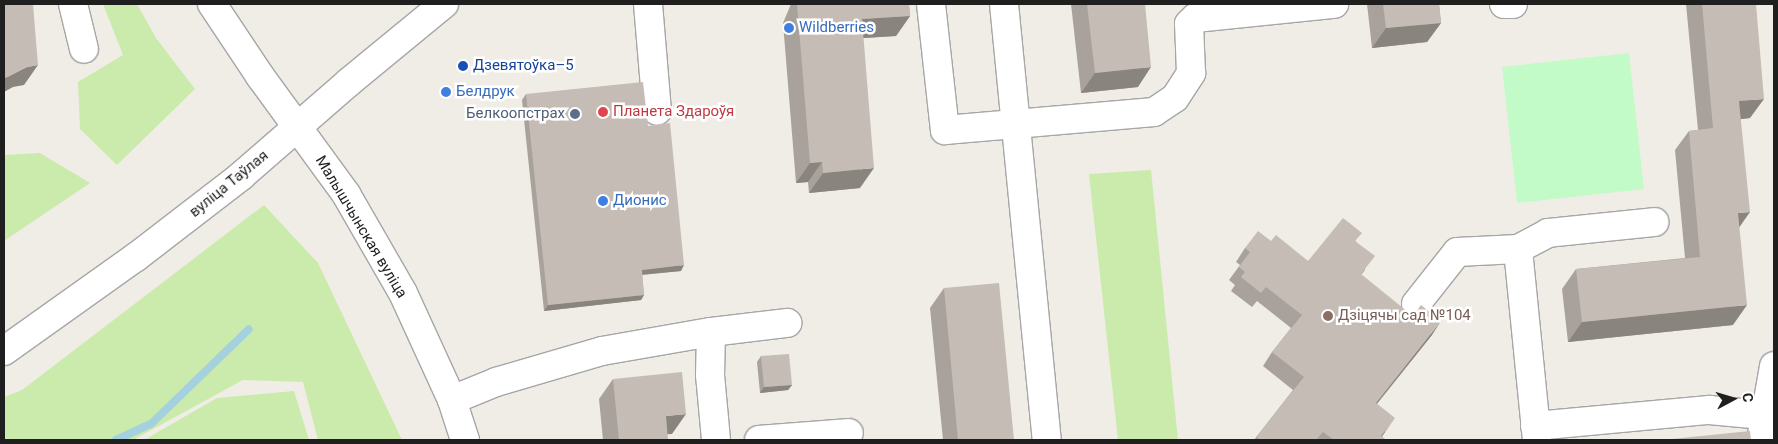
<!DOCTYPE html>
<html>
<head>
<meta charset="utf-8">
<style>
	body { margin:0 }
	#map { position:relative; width:1778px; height:444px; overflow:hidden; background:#f0ede6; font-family:Roboto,sans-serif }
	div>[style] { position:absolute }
	.grass>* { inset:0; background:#caebab }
	.park>* { inset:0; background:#c2fbc7 }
	.stream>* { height:8px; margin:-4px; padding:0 4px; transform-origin:4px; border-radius:4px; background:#a5d1df }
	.roads { filter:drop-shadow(1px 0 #a6a6a6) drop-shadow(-1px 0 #a6a6a6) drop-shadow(0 1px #a6a6a6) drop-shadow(0 -1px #a6a6a6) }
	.minor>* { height:28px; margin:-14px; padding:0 14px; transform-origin:14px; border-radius:14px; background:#fff }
	.wall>* { inset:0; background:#a9a29c }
	.shaded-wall>* { inset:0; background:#8a847f }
	.building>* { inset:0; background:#c5bcb5 }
	.dots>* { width:14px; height:14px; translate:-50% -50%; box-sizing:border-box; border:2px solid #fff; border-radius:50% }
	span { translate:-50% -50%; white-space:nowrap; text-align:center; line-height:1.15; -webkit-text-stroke:5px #fff; paint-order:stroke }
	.shop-label { font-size:15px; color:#366cbe }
	.left { translate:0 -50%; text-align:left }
	.transit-label { font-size:15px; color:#164399 }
	.health-label { font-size:15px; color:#be3a42 }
	.service-label { font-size:15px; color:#4e5e75 }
	.right { translate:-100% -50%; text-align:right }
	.street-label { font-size:15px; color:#1f1f1f }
	.education-label { font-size:15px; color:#785e54 }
	.frame { position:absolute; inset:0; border:5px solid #1f1f1f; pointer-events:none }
	.north { position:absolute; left:1708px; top:374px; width:50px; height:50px; -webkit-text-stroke:4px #fff; paint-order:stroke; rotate:84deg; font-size:14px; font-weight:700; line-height:20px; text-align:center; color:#1f1f1f }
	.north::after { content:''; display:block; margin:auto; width:18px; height:22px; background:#1f1f1f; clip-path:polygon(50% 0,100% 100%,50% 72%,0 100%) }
</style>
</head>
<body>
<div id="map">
	<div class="grass">
		<div style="clip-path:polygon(103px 4px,137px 4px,156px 38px,195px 89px,117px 165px,80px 129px,78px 82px,123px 55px)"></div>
		<div style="clip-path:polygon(40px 153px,90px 183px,4px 241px,4px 155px)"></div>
		<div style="clip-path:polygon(1151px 170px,1178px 440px,1118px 440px,1089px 174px)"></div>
		<div style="clip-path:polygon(264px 205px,318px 263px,402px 440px,318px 440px,303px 382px,243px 380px,133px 440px,4px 440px,4px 397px,22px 390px)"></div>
		<div style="clip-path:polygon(294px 391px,309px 440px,144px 440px,217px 398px)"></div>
	</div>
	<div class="park">
		<div style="clip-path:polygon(1629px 53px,1644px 189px,1517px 203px,1502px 67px)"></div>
	</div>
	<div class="stream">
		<div style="left:116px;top:440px;width:38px;rotate:-25deg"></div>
		<div style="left:151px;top:424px;width:136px;rotate:-44.1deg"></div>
	</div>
	<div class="roads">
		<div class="minor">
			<div style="left:73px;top:4px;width:46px;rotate:76.3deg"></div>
			<div style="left:212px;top:4px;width:87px;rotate:56.3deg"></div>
			<div style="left:260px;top:76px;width:146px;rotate:53.9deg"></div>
			<div style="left:346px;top:194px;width:114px;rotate:60.1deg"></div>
			<div style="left:403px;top:293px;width:118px;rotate:65.4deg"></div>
			<div style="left:452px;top:400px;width:42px;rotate:72deg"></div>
			<div style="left:648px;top:4px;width:107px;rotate:85.2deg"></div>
			<div style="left:931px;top:4px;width:127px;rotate:83.7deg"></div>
			<div style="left:945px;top:130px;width:210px;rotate:-4.9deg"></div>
			<div style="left:1154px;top:112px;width:25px;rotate:-34deg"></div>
			<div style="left:1175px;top:98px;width:30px;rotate:-57deg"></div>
			<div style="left:1191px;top:73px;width:49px;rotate:-92.3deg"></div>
			<div style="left:1189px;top:24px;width:8px;rotate:-45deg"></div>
			<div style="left:1195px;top:18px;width:140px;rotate:-5.8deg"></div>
			<div style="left:1004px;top:4px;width:438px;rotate:84.4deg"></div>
			<div style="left:1504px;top:4px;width:9px"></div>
			<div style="left:1416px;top:304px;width:66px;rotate:-51.7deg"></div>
			<div style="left:1457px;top:252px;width:61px;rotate:-2.8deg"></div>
			<div style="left:711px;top:332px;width:43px;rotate:91.3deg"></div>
			<div style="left:710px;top:375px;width:65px;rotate:84.7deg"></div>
			<div style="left:4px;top:351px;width:162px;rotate:-35.5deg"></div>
			<div style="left:136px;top:257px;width:133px;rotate:-37.6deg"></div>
			<div style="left:241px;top:176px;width:143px;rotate:-41deg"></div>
			<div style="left:349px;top:82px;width:123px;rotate:-39.4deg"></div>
			<div style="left:452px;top:400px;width:48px;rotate:-22.2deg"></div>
			<div style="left:496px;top:382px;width:110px;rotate:-16.3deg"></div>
			<div style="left:602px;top:351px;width:111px;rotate:-9.9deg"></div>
			<div style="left:711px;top:332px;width:77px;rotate:-6.8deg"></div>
			<div style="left:1535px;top:426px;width:175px;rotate:-5.3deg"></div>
			<div style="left:1709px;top:410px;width:65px;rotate:5.3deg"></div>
			<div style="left:759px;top:440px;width:90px;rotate:-4.4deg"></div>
			<div style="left:1537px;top:440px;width:192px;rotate:-95.7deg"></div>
			<div style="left:1518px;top:249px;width:34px;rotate:-28deg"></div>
			<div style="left:1548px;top:233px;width:107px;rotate:-5.9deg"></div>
			<div style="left:1761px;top:440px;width:75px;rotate:-80deg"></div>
		</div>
	</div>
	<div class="wall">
		<div style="clip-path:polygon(791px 4px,909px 4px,910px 16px,896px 36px,863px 38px,860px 188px,809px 193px,808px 182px,796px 183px,783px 23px)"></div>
		<div style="clip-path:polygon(1071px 4px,1145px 4px,1138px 87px,1081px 93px)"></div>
		<div style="clip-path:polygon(1367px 4px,1439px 4px,1441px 23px,1427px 42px,1372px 48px)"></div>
		<div style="clip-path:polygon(1686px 4px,1756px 4px,1750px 118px,1741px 119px,1739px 227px,1733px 325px,1568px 342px,1562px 289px,1576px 269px,1685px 258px,1675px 150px,1689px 131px,1698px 130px)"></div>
		<div style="clip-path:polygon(526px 94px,648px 126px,681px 271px,642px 275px,644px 295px,641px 300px,544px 311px,522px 100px)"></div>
		<div style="clip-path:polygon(1271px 241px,1308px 261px,1356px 241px,1365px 270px,1361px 275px,1432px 335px,1377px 404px,1385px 432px,1382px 437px,1386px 440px,1254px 440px,1293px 390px,1263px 366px,1272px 352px,1291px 328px,1257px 301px,1252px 307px,1231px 291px,1235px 285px,1229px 280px,1240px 265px,1236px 262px,1245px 248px)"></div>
		<div style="clip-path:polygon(944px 288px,1014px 440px,943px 440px,930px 308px)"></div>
		<div style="clip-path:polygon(761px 356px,792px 385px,788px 390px,760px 393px,757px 362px)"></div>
		<div style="clip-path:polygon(613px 379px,672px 434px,667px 434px,668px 440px,603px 440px,599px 399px)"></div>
	</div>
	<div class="shaded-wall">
		<div style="clip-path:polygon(910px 16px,896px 36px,848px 39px,862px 19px)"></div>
		<div style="clip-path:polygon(1441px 23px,1427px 42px,1372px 48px,1386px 28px)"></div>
		<div style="clip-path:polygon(38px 65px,24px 85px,13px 87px,4px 92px,4px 78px,27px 67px)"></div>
		<div style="clip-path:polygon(1151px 67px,1138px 87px,1081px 93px,1095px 73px)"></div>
		<div style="clip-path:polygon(1764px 99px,1750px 118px,1725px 121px,1739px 101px)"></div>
		<div style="clip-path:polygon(822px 162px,808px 182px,796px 183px,810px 163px)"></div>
		<div style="clip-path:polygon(874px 168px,860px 188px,809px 193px,823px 173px)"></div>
		<div style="clip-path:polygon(1750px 212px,1736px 232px,1738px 213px)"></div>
		<div style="clip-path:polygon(684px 265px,681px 271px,638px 275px,642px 270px)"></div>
		<div style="clip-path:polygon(644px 295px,641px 300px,544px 311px,548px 305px)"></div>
		<div style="clip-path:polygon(1747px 305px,1733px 325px,1568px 342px,1582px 322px)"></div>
		<div style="clip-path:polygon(1441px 321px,1432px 335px,1366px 417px,1376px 403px)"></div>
		<div style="clip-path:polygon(792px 385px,788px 390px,760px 393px,764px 387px)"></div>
		<div style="clip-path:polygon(686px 414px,672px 434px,652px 435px,666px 416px)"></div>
		<div style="clip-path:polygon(1395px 418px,1385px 432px,1379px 440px,1381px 436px)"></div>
	</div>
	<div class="building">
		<div style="clip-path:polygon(4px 4px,33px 4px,38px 65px,27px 67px,8px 77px,4px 78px)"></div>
		<div style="clip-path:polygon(797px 4px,909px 4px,910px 16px,862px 19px,874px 168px,823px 173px,822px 162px,810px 163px)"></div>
		<div style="clip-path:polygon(1087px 4px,1145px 4px,1151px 67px,1095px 73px)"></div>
		<div style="clip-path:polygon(1383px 4px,1439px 4px,1441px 23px,1386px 28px)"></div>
		<div style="clip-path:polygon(1702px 4px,1756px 4px,1764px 99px,1739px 101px,1750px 212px,1738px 213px,1747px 305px,1582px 322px,1576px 269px,1700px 257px,1689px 131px,1713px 128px)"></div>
		<div style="clip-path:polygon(643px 82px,648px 126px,670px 123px,684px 265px,642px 270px,644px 295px,548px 305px,526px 94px)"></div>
		<div style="clip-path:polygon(1343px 218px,1362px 233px,1355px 241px,1375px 256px,1361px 274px,1413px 316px,1421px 305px,1441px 321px,1376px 403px,1395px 418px,1381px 436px,1386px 440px,1334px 440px,1323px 432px,1316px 440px,1260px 440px,1256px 437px,1304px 377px,1272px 352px,1302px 315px,1266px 287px,1261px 293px,1241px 277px,1245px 272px,1239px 267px,1250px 252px,1245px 248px,1258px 231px,1271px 241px,1276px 235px,1308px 261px)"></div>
		<div style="clip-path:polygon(999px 283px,1014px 440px,958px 440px,944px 288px)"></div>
		<div style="clip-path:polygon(789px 354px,792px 385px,764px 387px,761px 356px)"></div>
		<div style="clip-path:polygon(682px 372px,686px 414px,666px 416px,668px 440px,619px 440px,613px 379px)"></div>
		<div style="clip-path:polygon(1750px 431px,1751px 440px,1662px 440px)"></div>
	</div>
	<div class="dots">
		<div style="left:789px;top:28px;background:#3f7fe0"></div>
		<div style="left:463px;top:66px;background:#1a4fb4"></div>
		<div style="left:446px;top:92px;background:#3f7fe0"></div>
		<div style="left:603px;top:112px;background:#e0444e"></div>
		<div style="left:575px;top:114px;background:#5c6f8a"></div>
		<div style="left:603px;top:201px;background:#3f7fe0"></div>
		<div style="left:1328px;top:316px;background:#8d6e63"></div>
	</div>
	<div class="shop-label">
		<span class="left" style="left:799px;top:28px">Wildberries</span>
		<span class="left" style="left:456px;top:92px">Белдрук</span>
		<span class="left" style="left:613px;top:201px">Дионис</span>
	</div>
	<div class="transit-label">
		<span class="left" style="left:473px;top:66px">Дзевятоўка–5</span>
	</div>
	<div class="health-label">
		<span class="left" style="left:613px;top:112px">Планета Здароўя</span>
	</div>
	<div class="service-label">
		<span class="right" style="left:565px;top:114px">Белкоопстрах</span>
	</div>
	<div class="street-label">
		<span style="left:229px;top:184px;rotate:-39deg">вуліца Таўлая</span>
		<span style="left:361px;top:227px;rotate:59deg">Малышчынская вуліца</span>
	</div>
	<div class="education-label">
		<span class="left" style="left:1338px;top:316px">Дзіцячы сад №104</span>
	</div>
	<div class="frame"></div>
	<div class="north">С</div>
</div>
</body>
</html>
